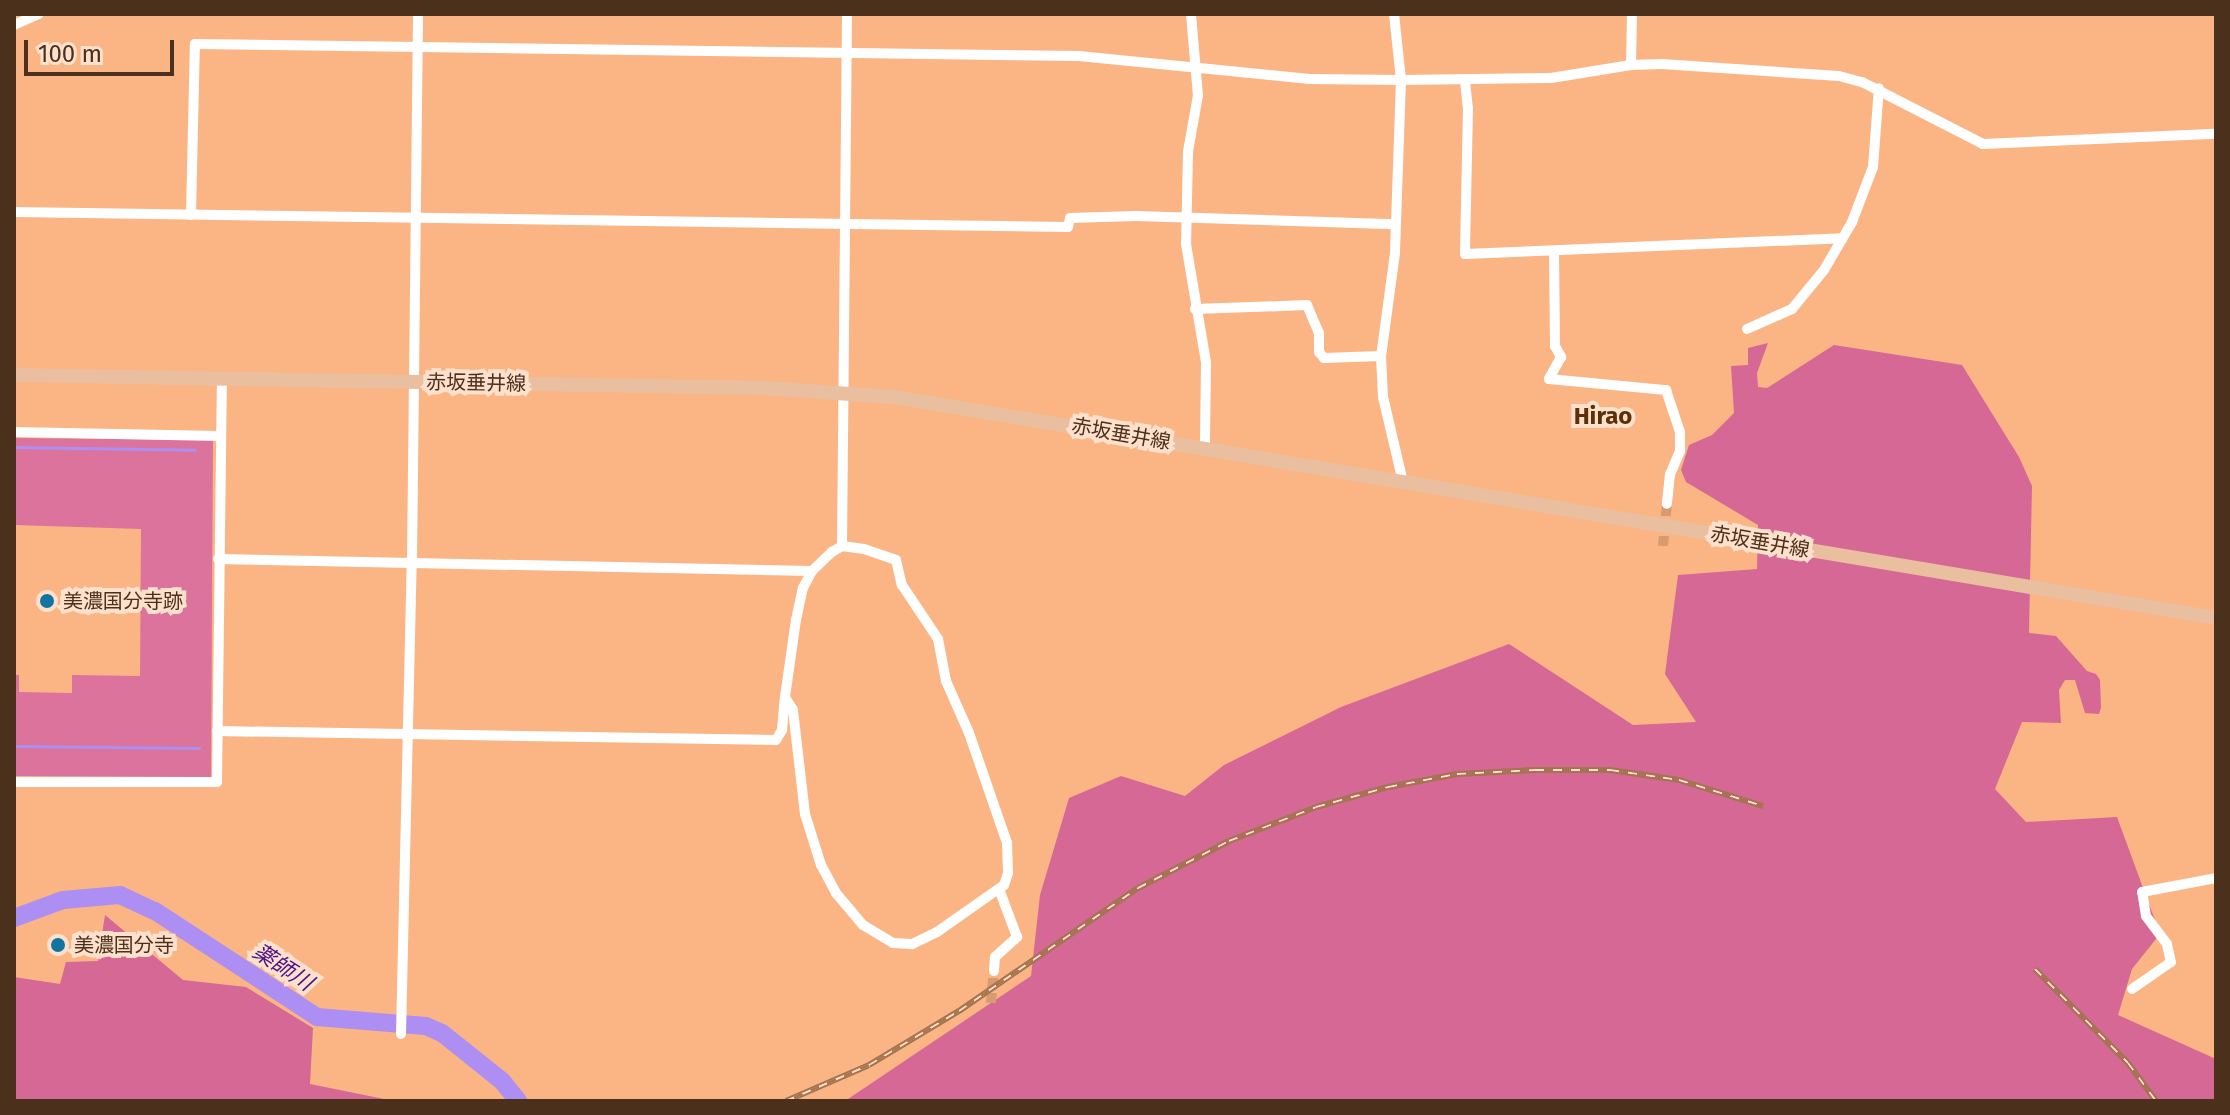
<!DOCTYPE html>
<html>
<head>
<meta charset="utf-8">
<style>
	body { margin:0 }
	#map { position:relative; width:2230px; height:1115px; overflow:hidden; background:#fbb584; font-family:"Fira Sans","Noto Sans JP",sans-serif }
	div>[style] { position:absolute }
	.green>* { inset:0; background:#dc739d }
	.forest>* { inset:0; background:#d56895 }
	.stream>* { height:3px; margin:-1.5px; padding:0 1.5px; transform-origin:1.5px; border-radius:1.5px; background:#ad8ff3 }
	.river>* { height:18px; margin:-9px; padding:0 9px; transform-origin:9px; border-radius:9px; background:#ad8ff3 }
	.minor-tunnel>* { height:10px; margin-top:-5px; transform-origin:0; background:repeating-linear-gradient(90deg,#d89a6f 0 10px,transparent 0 15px) }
	.minor>* { height:10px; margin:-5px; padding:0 5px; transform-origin:5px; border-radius:5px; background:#fff }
	.major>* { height:14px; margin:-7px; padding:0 7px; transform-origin:7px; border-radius:7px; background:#e9bfa0 }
	.rail>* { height:6px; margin-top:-3px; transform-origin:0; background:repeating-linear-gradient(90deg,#fee1cd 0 9px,#a47350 0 18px); box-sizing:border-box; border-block:2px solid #a47350 }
	.dots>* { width:22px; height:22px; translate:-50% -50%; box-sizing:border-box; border:4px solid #fee1cd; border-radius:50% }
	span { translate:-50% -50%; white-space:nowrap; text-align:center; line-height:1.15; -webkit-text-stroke:8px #fee1cd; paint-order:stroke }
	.street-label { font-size:20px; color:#4b301b }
	.poi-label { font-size:20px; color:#4b301b }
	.left { translate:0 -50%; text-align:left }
	.water-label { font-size:22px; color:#49148a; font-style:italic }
	.quarter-label { font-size:24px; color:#5d2f06; font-weight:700 }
	.frame { position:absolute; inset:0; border:16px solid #4b301b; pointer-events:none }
	.scale { position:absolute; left:24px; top:40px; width:150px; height:36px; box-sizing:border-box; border:4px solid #4b301b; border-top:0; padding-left:10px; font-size:24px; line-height:28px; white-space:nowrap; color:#4b301b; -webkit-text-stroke:6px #fee1cd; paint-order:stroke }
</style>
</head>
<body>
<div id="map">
	<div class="green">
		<div style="clip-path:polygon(14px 438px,213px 440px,211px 777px,14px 776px,14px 675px,19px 675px,19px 692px,72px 693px,72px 675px,140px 676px,141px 529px,14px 525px)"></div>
	</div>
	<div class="forest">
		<div style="clip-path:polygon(1768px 343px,1757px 373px,1758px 387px,1767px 388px,1834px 345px,1962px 365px,2019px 457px,2032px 486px,2029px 633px,2056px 636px,2087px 671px,2096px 674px,2100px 680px,2101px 708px,2099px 714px,2085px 713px,2075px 680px,2065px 680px,2059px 690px,2061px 723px,2022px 722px,1995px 789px,2026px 822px,2117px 817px,2160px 934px,2132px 969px,2118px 1015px,2216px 1059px,2216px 1101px,845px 1101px,1031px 976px,1040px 895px,1069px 798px,1121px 776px,1185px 796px,1224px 765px,1341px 707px,1509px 644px,1633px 725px,1696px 722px,1665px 674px,1678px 575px,1757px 569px,1758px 525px,1686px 482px,1681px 470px,1689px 445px,1712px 435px,1734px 413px,1731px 366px,1748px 365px,1748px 348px)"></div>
		<div style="clip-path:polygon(105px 915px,183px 980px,246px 987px,313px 1028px,310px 1084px,394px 1101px,14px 1101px,14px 977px,60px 984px,66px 962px,98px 961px)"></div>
	</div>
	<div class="stream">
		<div style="left:14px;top:447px;width:181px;rotate:0.9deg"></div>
		<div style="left:14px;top:746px;width:185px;rotate:0.6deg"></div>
	</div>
	<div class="river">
		<div style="left:14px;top:918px;width:52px;rotate:-20.2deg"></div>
		<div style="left:63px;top:900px;width:57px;rotate:-5deg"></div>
		<div style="left:120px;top:895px;width:38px;rotate:25deg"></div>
		<div style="left:155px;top:911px;width:194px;rotate:33.2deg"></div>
		<div style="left:317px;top:1017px;width:109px;rotate:4.7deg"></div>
		<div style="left:426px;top:1026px;width:17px;rotate:24deg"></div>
		<div style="left:442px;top:1033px;width:77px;rotate:38.7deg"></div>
		<div style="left:502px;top:1081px;width:26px;rotate:51deg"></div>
	</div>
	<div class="minor-tunnel">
		<div style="left:1663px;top:546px;width:42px;rotate:-84.6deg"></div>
		<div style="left:991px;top:1003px;width:32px;rotate:-85deg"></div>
	</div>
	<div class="minor">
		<div style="left:1191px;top:14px;width:81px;rotate:85.1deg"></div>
		<div style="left:1198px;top:95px;width:58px;rotate:100deg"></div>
		<div style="left:1188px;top:152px;width:92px;rotate:91.2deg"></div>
		<div style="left:1186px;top:244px;width:120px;rotate:80.4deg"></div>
		<div style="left:1206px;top:362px;width:86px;rotate:90.7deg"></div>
		<div style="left:1394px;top:14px;width:66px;rotate:83.9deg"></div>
		<div style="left:1401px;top:80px;width:173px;rotate:92deg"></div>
		<div style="left:1395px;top:253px;width:104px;rotate:97.7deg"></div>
		<div style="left:1381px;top:356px;width:41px;rotate:87.2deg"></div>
		<div style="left:1383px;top:397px;width:87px;rotate:76.8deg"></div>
		<div style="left:14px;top:25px;width:27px;rotate:-24deg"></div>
		<div style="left:1631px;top:65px;width:51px;rotate:-88.9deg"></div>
		<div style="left:1465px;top:81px;width:27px;rotate:84deg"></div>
		<div style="left:1468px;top:108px;width:146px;rotate:91.2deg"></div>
		<div style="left:1465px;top:254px;width:378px;rotate:-2.4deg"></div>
		<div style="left:14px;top:212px;width:1054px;rotate:0.82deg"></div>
		<div style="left:1068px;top:227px;width:9px;rotate:-77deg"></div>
		<div style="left:1070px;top:218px;width:66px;rotate:-1.7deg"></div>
		<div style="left:1136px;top:216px;width:259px;rotate:1.8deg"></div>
		<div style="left:191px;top:215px;width:171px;rotate:-88.7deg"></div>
		<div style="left:195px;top:44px;width:884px;rotate:0.78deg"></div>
		<div style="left:1079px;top:56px;width:232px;rotate:5.7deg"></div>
		<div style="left:1310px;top:79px;width:91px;rotate:0.6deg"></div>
		<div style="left:1401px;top:80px;width:150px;rotate:-0.8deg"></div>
		<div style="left:1551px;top:78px;width:81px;rotate:-9.2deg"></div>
		<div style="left:1631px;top:65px;width:31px;rotate:-2deg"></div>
		<div style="left:1662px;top:64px;width:177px;rotate:3.9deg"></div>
		<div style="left:1839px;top:76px;width:24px;rotate:15deg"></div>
		<div style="left:1862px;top:82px;width:136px;rotate:27.1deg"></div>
		<div style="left:1983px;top:144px;width:233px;rotate:-2.5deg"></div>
		<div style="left:1554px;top:251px;width:95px;rotate:89.4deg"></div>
		<div style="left:1555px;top:346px;width:13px;rotate:61deg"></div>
		<div style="left:1561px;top:357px;width:25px;rotate:119deg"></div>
		<div style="left:1549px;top:379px;width:118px;rotate:5.4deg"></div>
		<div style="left:1666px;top:390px;width:44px;rotate:71.6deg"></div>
		<div style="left:1680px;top:432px;width:19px;rotate:90deg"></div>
		<div style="left:1680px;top:451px;width:25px;rotate:113deg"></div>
		<div style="left:1670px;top:474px;width:30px;rotate:96deg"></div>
		<div style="left:1195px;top:309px;width:112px;rotate:-2deg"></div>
		<div style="left:1307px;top:305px;width:30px;rotate:67deg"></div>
		<div style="left:1319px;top:333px;width:19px;rotate:90deg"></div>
		<div style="left:1319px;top:352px;width:8px;rotate:50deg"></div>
		<div style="left:1324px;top:358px;width:57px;rotate:-2deg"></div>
		<div style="left:1747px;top:329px;width:49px;rotate:-24deg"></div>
		<div style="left:1792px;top:309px;width:50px;rotate:-50.6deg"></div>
		<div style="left:1824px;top:270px;width:56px;rotate:-59.7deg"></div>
		<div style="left:1852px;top:222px;width:59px;rotate:-69.1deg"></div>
		<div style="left:1873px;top:167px;width:79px;rotate:-85.7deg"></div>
		<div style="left:14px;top:432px;width:206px;rotate:1.1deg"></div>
		<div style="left:842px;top:546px;width:532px;rotate:-89.46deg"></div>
		<div style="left:218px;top:559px;width:594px;rotate:1.16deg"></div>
		<div style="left:217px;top:731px;width:559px;rotate:0.92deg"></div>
		<div style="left:776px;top:740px;width:12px;rotate:-59deg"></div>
		<div style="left:782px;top:730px;width:33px;rotate:-85deg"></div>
		<div style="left:785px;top:697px;width:78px;rotate:-81.9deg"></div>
		<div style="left:796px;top:620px;width:33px;rotate:-78deg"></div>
		<div style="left:803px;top:588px;width:19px;rotate:-62deg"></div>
		<div style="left:812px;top:571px;width:28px;rotate:-44deg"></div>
		<div style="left:832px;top:552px;width:12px;rotate:-31deg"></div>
		<div style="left:842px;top:546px;width:22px;rotate:8deg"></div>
		<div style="left:864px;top:549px;width:34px;rotate:19deg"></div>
		<div style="left:896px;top:560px;width:26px;rotate:77deg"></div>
		<div style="left:902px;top:585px;width:65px;rotate:56.3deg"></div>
		<div style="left:938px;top:639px;width:43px;rotate:79.2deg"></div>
		<div style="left:946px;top:681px;width:57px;rotate:66.1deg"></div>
		<div style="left:969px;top:733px;width:116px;rotate:70.9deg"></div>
		<div style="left:1007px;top:843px;width:30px;rotate:88deg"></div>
		<div style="left:1008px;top:873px;width:13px;rotate:108deg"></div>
		<div style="left:1004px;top:885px;width:82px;rotate:145deg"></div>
		<div style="left:937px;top:932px;width:28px;rotate:154deg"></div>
		<div style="left:912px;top:944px;width:19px;rotate:-177deg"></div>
		<div style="left:893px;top:943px;width:35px;rotate:-149deg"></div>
		<div style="left:863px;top:925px;width:42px;rotate:-130.2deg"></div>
		<div style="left:836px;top:893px;width:32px;rotate:-118deg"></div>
		<div style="left:821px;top:865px;width:53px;rotate:-107.4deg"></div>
		<div style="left:805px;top:814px;width:105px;rotate:-96.6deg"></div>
		<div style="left:793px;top:710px;width:15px;rotate:-122deg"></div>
		<div style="left:14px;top:782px;width:203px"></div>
		<div style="left:217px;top:782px;width:402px;rotate:-89.3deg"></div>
		<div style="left:994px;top:971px;width:14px;rotate:-86deg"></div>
		<div style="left:995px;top:957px;width:30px;rotate:-42deg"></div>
		<div style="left:1017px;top:937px;width:51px;rotate:-110.6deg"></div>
		<div style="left:2132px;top:989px;width:47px;rotate:-34.7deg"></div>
		<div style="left:2171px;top:962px;width:18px;rotate:-103deg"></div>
		<div style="left:2167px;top:944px;width:35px;rotate:-127deg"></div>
		<div style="left:2146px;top:916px;width:24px;rotate:-99deg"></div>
		<div style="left:2142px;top:892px;width:75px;rotate:-10.7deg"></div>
		<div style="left:401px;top:1034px;width:472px;rotate:-88.7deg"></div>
		<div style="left:412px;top:562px;width:548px;rotate:-89.37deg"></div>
	</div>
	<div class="major">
		<div style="left:14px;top:375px;width:750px;rotate:0.99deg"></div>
		<div style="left:764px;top:388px;width:130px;rotate:4deg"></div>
		<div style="left:894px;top:397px;width:1340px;rotate:9.49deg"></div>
	</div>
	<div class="rail">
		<div style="left:2035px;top:969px;width:132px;rotate:45.3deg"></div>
		<div style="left:2128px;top:1063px;width:47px;rotate:53.6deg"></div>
		<div style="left:786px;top:1101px;width:90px;rotate:-23.4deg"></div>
		<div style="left:869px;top:1065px;width:105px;rotate:-31deg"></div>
		<div style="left:959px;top:1011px;width:217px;rotate:-34.5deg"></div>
		<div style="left:1138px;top:888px;width:102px;rotate:-27.3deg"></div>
		<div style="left:1229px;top:841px;width:93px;rotate:-21.3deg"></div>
		<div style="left:1316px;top:807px;width:75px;rotate:-15.5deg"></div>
		<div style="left:1388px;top:787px;width:70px;rotate:-10.7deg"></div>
		<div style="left:1457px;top:774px;width:78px;rotate:-2.9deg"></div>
		<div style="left:1535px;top:770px;width:75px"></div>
		<div style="left:1610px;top:770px;width:70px;rotate:8.2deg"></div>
		<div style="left:1679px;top:780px;width:88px;rotate:17.2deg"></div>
	</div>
	<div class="dots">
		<div style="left:47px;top:601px;background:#1373a1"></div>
		<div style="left:58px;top:945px;background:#1373a1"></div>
	</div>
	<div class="street-label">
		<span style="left:476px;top:383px;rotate:1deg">赤坂垂井線</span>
		<span style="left:1121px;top:434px;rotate:10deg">赤坂垂井線</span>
		<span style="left:1760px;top:542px;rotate:10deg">赤坂垂井線</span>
	</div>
	<div class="poi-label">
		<span class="left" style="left:63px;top:601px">美濃国分寺跡</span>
		<span class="left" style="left:74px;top:945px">美濃国分寺</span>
	</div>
	<div class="water-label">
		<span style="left:283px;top:967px;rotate:33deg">薬師川</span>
	</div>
	<div class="quarter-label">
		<span style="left:1603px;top:417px">Hirao</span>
	</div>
	<div class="frame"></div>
	<div class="scale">100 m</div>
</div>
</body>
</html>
